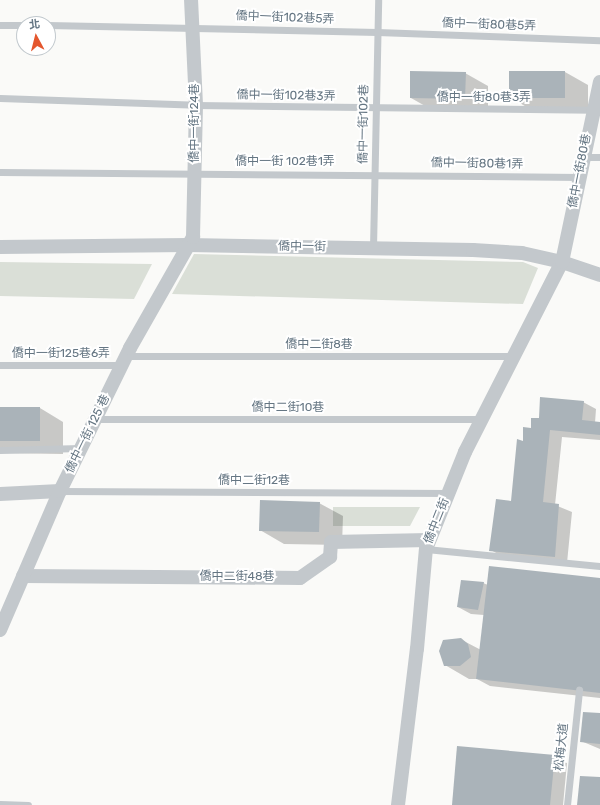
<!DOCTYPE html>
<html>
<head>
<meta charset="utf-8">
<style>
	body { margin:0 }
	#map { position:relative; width:600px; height:805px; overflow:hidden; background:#fafaf8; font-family:Rubik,"Noto Sans TC",sans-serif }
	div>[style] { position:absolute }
	.green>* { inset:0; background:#dadfd7 }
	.shadow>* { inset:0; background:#0003 }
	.building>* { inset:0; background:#aab3b9 }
	.service>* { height:7px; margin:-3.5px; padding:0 3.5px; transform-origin:3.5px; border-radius:3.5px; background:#c3c8cc }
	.minor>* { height:14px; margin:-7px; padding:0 7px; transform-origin:7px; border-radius:7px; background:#c3c8cc }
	span { translate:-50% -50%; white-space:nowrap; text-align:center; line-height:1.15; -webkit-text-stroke:4px #fff; paint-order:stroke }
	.street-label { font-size:12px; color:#657683 }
	.north { position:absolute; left:16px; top:16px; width:40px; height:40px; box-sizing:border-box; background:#fff; border:1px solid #c1c8cd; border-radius:50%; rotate:353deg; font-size:11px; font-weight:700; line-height:16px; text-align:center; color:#657683 }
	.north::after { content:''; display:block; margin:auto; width:14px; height:18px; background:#e4572e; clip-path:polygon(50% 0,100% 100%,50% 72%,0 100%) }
</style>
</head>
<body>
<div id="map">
	<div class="green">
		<div style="clip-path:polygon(194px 254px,523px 262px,538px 268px,523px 304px,172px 294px)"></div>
		<div style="clip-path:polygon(0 262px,152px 264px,134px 299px,0 296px)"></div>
		<div style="clip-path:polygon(333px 507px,420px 507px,410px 526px,333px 526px)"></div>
	</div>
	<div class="shadow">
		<div style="clip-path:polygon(510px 72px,565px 72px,588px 85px,588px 111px,533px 111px,510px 97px)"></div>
		<div style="clip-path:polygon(465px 73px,488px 86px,488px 112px,434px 111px,411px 98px)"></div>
		<div style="clip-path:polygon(583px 402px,596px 409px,595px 423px,600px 423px,600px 440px,562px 437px,555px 505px,572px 512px,567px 563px,503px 557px,491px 550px,512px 502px,524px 442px,540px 419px)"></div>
		<div style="clip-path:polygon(0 408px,40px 408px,63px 422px,63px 454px,0 453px)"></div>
		<div style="clip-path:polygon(319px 503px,343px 516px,342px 545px,284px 544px,260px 530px)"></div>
		<div style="clip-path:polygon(600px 579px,600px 698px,490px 686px,477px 679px,469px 679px,445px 665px,460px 639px,481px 650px,484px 615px,471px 614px,458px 607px,483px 583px,488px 585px)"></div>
		<div style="clip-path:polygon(600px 714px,600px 749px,581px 741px)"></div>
		<div style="clip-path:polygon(554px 756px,567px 763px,563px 805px,453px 805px)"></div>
	</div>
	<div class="building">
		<div style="clip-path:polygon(410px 71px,466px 72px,465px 99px,410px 98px)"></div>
		<div style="clip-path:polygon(509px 71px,565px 71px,565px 98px,509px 98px)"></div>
		<div style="clip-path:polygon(540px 397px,584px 401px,582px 420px,600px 422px,600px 435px,550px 430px,543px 502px,559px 504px,555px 557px,489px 551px,496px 499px,511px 501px,517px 439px,523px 441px,523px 427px,531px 428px,531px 418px,539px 418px)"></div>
		<div style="clip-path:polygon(0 407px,40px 407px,40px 441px,0 441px)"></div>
		<div style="clip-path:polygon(260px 500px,320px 502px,319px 532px,259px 531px)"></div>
		<div style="clip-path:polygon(489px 566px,600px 578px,600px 693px,476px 679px)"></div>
		<div style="clip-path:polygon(461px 580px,484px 582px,478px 610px,457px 607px)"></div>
		<div style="clip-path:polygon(461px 638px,468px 644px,471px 657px,460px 666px,444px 666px,439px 651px,443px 640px)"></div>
		<div style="clip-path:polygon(583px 712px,600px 713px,600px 744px,580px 742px)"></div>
		<div style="clip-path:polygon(457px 746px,555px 755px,550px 805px,452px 805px)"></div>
		<div style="clip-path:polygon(580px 776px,600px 777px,600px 805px,577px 805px)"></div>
	</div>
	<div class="service">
		<div style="left:0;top:25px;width:24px"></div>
		<div style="left:48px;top:25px;width:329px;rotate:1.2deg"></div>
		<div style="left:377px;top:32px;width:223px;rotate:2.1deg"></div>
		<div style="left:0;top:98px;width:196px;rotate:2deg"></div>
		<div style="left:196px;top:105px;width:396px;rotate:0.7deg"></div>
		<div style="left:583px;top:157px;width:17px"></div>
		<div style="left:0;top:172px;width:579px;rotate:0.49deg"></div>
		<div style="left:373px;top:248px;width:248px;rotate:-88.8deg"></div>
		<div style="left:126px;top:356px;width:387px"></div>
		<div style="left:0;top:365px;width:122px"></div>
		<div style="left:95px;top:419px;width:386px"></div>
		<div style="left:0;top:450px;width:81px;rotate:-1.4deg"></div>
		<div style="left:60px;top:491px;width:388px;rotate:0.3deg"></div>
		<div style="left:426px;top:549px;width:175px;rotate:5.6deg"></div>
		<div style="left:0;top:804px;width:28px;rotate:2deg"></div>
		<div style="left:567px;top:805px;width:116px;rotate:-84deg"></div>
	</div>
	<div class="minor">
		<div style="left:0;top:247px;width:188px;rotate:-0.6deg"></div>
		<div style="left:188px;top:245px;width:285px;rotate:1deg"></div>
		<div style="left:473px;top:250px;width:49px;rotate:3.5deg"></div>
		<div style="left:522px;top:253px;width:41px;rotate:12.7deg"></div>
		<div style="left:562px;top:262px;width:40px;rotate:18.9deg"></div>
		<div style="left:0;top:494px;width:60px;rotate:-2.9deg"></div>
		<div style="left:23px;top:576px;width:277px;rotate:0.4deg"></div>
		<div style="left:300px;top:578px;width:37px;rotate:-35deg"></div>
		<div style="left:330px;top:557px;width:15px;rotate:-86deg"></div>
		<div style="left:331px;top:542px;width:98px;rotate:-1.2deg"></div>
		<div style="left:0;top:630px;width:151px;rotate:-66.7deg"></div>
		<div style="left:60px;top:491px;width:159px;rotate:-63.9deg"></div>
		<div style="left:130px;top:348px;width:128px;rotate:-60.4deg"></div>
		<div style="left:193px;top:237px;width:132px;rotate:-88.7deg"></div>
		<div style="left:196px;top:105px;width:105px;rotate:-92.7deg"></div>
		<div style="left:398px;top:805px;width:157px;rotate:-83.1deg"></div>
		<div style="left:417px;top:649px;width:100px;rotate:-84.9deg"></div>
		<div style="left:426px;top:549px;width:105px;rotate:-68.1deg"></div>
		<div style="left:465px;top:452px;width:213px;rotate:-63deg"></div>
		<div style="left:562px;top:262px;width:184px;rotate:-78.1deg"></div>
	</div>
	<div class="street-label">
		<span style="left:285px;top:18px;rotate:2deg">僑中一街102巷5弄</span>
		<span style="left:489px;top:25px;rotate:2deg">僑中一街80巷5弄</span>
		<span style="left:286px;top:96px;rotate:1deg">僑中一街102巷3弄</span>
		<span style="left:484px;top:98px">僑中一街80巷3弄</span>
		<span style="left:195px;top:123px;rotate:-90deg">僑中一街124巷</span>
		<span style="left:364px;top:124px;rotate:-89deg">僑中一街102巷</span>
		<span style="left:285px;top:162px">僑中一街 102巷1弄</span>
		<span style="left:477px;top:164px;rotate:1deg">僑中一街80巷1弄</span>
		<span style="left:580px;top:171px;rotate:-79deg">僑中一街80巷</span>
		<span style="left:302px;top:247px;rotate:1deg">僑中一街</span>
		<span style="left:319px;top:345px">僑中二街8巷</span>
		<span style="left:61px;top:354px">僑中一街125巷6弄</span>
		<span style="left:288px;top:408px">僑中二街10巷</span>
		<span style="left:88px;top:434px;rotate:-64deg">僑中一街 125 巷</span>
		<span style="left:254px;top:481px">僑中二街12巷</span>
		<span style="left:437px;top:521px;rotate:-68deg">僑中二街</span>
		<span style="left:237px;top:577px">僑中二街48巷</span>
		<span style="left:562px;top:747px;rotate:-84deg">松梅大道</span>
	</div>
	<div class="north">北</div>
</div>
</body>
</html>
